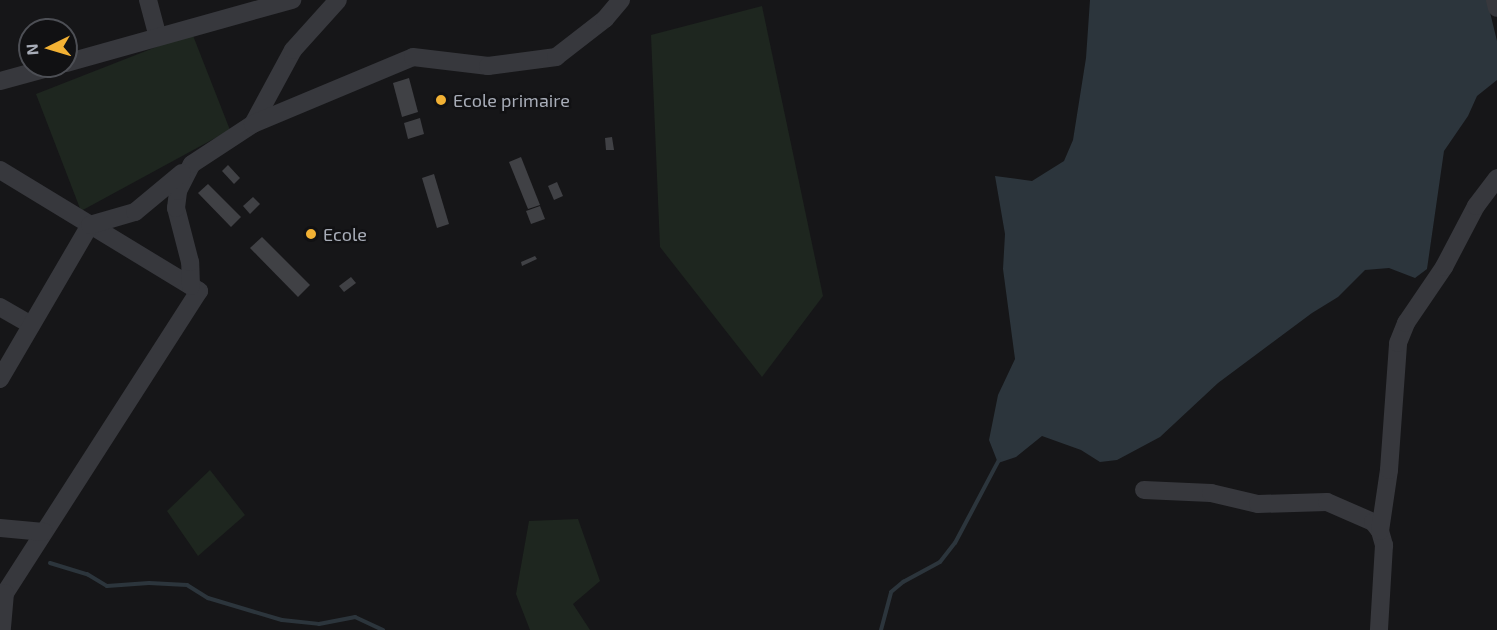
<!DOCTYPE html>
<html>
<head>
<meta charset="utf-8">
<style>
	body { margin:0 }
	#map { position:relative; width:1497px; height:630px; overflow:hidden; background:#161618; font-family:"Exo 2",sans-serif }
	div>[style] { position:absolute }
	.green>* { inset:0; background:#1e261f }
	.water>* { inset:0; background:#2c353c }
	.stream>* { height:4px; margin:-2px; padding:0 2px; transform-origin:2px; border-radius:2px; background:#2c353c }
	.building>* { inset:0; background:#404145 }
	.minor>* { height:18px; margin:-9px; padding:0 9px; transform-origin:9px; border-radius:9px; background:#37383d }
	.dots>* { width:16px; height:16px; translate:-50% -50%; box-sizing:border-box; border:3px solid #111113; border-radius:50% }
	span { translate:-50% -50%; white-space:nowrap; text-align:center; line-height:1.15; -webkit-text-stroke:5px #111113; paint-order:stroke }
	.poi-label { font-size:18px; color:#a8adb8 }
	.left { translate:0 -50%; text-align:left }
	.north { position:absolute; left:18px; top:18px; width:60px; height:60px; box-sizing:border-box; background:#111113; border:2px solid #4d4f55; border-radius:50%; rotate:265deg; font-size:16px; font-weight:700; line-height:24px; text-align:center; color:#a8adb8 }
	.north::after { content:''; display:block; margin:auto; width:21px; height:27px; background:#f2b134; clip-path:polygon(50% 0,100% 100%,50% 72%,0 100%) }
</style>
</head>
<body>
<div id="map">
	<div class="green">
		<div style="clip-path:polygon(762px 6px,823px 296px,762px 377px,660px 247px,651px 35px)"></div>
		<div style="clip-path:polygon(192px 33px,230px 130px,81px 211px,36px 94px)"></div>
		<div style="clip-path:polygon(210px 470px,245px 515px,198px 556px,167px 511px)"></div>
		<div style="clip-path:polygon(578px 519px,600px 581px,573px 604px,590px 630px,530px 630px,516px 594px,529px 521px)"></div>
	</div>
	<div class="water">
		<div style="clip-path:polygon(1090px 0,1487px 0,1497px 41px,1497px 80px,1477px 96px,1468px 116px,1444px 151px,1427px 269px,1415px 278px,1389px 268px,1365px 270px,1338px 297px,1312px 313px,1218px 383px,1160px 437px,1117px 460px,1100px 462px,1081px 450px,1042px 436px,1016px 457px,998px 463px,989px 440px,998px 395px,1015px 359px,1003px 269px,1005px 234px,995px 176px,1032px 181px,1064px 161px,1073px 140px,1086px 58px)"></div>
	</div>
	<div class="stream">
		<div style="left:50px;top:563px;width:39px;rotate:17deg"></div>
		<div style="left:87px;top:574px;width:23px;rotate:31deg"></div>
		<div style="left:107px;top:586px;width:42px;rotate:-4.1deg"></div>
		<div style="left:149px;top:583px;width:38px;rotate:3deg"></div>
		<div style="left:187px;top:585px;width:25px;rotate:32deg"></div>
		<div style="left:208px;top:598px;width:77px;rotate:16.6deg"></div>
		<div style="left:282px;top:620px;width:37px;rotate:6deg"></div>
		<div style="left:319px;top:624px;width:37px;rotate:-11deg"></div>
		<div style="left:355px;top:617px;width:31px;rotate:25deg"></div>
		<div style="left:881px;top:630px;width:39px;rotate:-75deg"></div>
		<div style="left:891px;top:592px;width:16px;rotate:-40deg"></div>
		<div style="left:903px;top:582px;width:42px;rotate:-28.4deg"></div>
		<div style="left:940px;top:562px;width:24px;rotate:-52deg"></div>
		<div style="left:955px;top:543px;width:94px;rotate:-62.1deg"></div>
	</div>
	<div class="building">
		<div style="clip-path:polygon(409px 78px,418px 112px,402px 117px,393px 83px)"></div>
		<div style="clip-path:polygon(420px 118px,424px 134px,408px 139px,404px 123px)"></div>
		<div style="clip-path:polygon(612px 137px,614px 150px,606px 150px,605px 138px)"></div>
		<div style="clip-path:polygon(521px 157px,540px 205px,528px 209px,509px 162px)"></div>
		<div style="clip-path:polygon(228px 165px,240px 178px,234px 184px,222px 171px)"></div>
		<div style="clip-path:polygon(434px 174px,449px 224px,437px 228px,422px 178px)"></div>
		<div style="clip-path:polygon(557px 182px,563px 196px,554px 200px,548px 186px)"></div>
		<div style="clip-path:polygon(208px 184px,241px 217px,231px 227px,198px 193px)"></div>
		<div style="clip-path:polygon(253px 197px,260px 204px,250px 214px,243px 206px)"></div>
		<div style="clip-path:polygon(540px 206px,545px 219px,531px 224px,526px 211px)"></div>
		<div style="clip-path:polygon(262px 237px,310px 285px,298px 297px,250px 248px)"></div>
		<div style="clip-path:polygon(535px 256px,537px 259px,522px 266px,521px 262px)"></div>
		<div style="clip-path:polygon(351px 277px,356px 283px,344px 292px,339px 286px)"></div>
	</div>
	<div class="minor">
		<div style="left:148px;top:0;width:38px;rotate:75deg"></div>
		<div style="left:1495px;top:0;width:8px;rotate:76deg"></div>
		<div style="left:66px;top:63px;width:235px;rotate:-15.6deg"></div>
		<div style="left:0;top:81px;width:57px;rotate:-15.3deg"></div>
		<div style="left:253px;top:124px;width:84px;rotate:-61.6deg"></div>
		<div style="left:293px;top:50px;width:67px;rotate:-48deg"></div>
		<div style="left:0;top:170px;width:233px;rotate:31.3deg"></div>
		<div style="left:199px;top:291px;width:359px;rotate:122.7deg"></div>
		<div style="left:5px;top:593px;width:37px;rotate:95deg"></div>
		<div style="left:191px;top:286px;width:24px;rotate:-92deg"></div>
		<div style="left:190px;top:262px;width:56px;rotate:-104.5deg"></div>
		<div style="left:176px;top:208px;width:17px;rotate:-83deg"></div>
		<div style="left:178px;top:191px;width:30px;rotate:-63deg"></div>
		<div style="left:192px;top:164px;width:73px;rotate:-33.3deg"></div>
		<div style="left:253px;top:124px;width:173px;rotate:-22.7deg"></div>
		<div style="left:413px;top:57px;width:76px;rotate:6.8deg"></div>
		<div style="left:488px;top:66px;width:69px;rotate:-7.5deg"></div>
		<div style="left:556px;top:57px;width:62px;rotate:-37.8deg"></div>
		<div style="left:605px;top:19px;width:25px;rotate:-50deg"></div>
		<div style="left:0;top:307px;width:36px;rotate:30deg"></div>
		<div style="left:0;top:379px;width:178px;rotate:-59.7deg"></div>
		<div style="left:90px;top:225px;width:47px;rotate:-16.1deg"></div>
		<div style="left:135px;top:212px;width:61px;rotate:-39.7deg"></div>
		<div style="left:1144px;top:490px;width:67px;rotate:2.6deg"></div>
		<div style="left:1211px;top:493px;width:48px;rotate:13.2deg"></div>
		<div style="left:1258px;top:504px;width:69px;rotate:-1.7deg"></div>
		<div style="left:1327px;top:502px;width:50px;rotate:23.5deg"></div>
		<div style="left:1373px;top:522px;width:11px;rotate:52deg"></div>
		<div style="left:1380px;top:531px;width:15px;rotate:74deg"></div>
		<div style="left:1384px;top:545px;width:85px;rotate:93.4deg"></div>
		<div style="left:0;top:528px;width:44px;rotate:5.2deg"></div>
		<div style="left:1380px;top:531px;width:62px;rotate:-81.6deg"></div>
		<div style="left:1389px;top:470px;width:127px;rotate:-85.9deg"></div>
		<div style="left:1398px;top:343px;width:22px;rotate:-68deg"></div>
		<div style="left:1406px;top:323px;width:68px;rotate:-55.8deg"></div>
		<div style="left:1444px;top:267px;width:69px;rotate:-62.3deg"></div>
		<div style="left:1476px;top:206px;width:35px;rotate:-53deg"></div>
	</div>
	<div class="dots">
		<div style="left:441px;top:100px;background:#f2b134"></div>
		<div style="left:311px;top:234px;background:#f2b134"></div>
	</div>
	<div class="poi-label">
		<span class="left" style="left:453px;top:100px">Ecole primaire</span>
		<span class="left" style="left:323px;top:234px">Ecole</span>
	</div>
	<div class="north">N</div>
</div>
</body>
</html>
